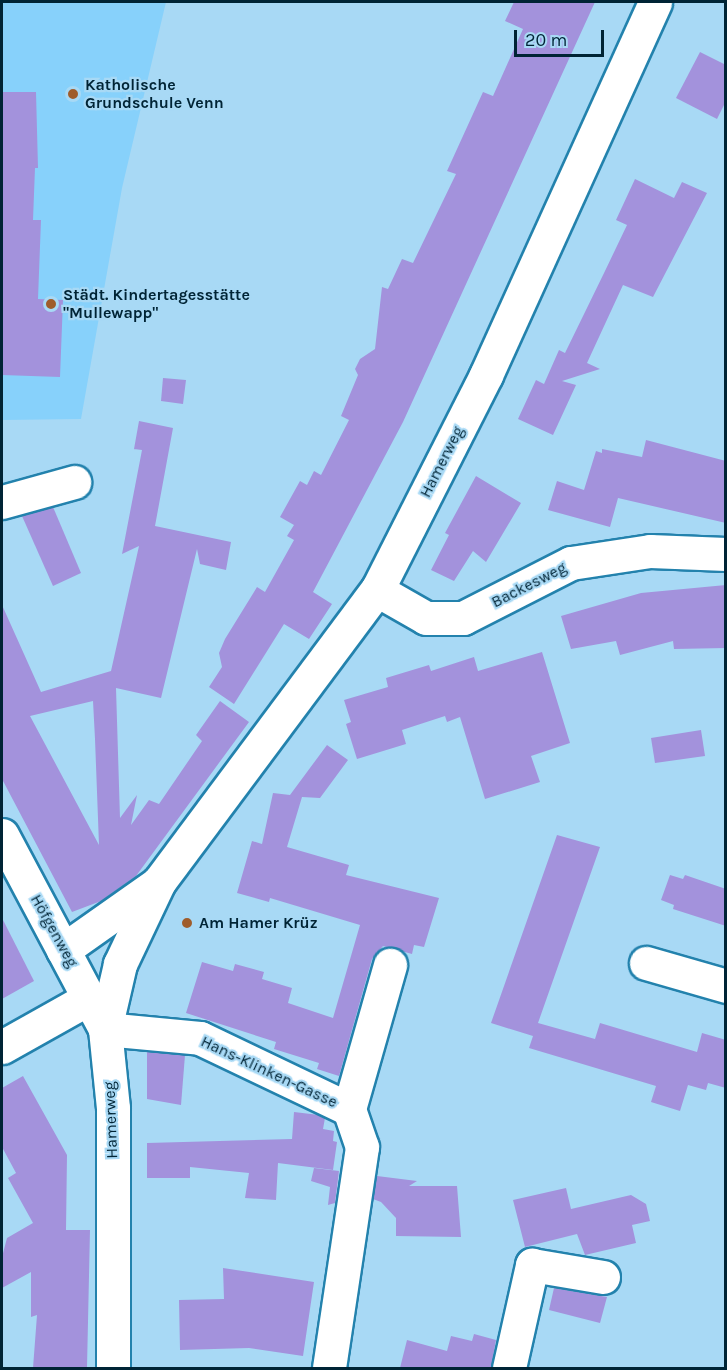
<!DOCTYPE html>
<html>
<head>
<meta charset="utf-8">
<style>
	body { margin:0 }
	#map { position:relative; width:727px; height:1370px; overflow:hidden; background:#a8d9f5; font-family:Karla,sans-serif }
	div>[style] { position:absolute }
	.built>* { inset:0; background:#87d1fb }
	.building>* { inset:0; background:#a392dc }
	.roads { filter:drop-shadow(2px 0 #2382ad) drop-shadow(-2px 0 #2382ad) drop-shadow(0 2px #2382ad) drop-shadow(0 -2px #2382ad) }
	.minor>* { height:33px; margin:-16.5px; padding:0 16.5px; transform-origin:16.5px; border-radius:16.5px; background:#fff }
	.dots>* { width:16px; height:16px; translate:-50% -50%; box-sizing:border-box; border:3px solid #a8d9f5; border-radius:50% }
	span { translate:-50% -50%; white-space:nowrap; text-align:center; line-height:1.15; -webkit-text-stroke:4.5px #a8d9f5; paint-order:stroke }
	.poi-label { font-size:16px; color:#002435; font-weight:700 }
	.left { translate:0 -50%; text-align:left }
	.street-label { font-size:16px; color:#002435 }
	.frame { position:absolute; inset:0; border:3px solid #002435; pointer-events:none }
	.scale { position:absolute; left:514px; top:30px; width:90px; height:27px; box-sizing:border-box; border:3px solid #002435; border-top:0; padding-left:8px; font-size:18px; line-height:21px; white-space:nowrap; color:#002435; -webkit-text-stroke:4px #a8d9f5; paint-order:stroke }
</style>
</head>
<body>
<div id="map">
	<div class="built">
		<div style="clip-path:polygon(2px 2px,166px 2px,122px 188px,81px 419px,2px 420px)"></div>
	</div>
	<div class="building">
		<div style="clip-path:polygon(514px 2px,595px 2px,403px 422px,313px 592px,332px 604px,309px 639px,284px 624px,234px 704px,209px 687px,222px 667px,219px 653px,225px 639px,257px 587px,265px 592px,294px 540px,287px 536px,294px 525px,280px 517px,300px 481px,307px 485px,314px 471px,321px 475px,349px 420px,341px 416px,358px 375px,355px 369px,360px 359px,375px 349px,382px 287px,388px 289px,402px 259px,413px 263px,456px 174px,447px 171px,483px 92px,493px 96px,523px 29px,505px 21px)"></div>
		<div style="clip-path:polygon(700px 52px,726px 65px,726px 101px,717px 119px,676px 98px)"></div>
		<div style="clip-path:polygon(2px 92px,36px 92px,38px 168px,35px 168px,33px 220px,41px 220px,38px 299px,63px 300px,60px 377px,2px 375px)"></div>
		<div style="clip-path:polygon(635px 179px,674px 198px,682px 182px,707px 193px,653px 297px,623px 285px,587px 363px,600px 369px,562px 381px,576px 385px,553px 435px,518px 419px,536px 380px,544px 384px,559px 350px,565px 353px,605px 271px,627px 225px,616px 220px)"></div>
		<div style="clip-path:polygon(163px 378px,186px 380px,183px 404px,161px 401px)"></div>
		<div style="clip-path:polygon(evenodd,139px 421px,173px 428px,155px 526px,231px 542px,226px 570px,200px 564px,197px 549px,161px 698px,116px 688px,120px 818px,137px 795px,131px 825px,149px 800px,159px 804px,202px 741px,196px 735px,220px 701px,249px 722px,136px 876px,101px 901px,72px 912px,2px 779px,2px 605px,41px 692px,111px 671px,139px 546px,122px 554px,142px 450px,134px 449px,139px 421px,93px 701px,95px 739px,99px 845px,30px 716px,93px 701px)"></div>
		<div style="clip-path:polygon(646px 440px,726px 461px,726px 523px,618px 498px,610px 527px,548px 510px,557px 481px,584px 490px,596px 451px,602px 453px,602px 449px,642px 457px)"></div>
		<div style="clip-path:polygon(476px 476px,521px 503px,486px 562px,473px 551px,454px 581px,431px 570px,449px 535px,445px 533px)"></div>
		<div style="clip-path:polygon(53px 507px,81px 573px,53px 586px,22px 516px)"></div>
		<div style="clip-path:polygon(726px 585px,726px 648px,674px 649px,673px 641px,620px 655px,616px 641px,571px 649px,561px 616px,641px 593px)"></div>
		<div style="clip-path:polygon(542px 652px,570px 743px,531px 756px,540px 782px,485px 799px,460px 717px,447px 722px,445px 716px,402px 730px,406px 744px,357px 759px,346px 724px,351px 722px,344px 700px,388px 687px,386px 678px,429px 665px,431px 671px,474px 657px,478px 671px)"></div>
		<div style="clip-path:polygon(701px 730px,705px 756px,655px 763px,651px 738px)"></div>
		<div style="clip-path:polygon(327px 745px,348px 760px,320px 798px,302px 797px,287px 847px,349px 865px,346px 875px,439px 898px,424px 947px,414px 945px,412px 954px,383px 946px,372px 959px,339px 1076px,317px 1069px,319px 1063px,274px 1049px,276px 1042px,186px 1013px,202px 962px,233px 971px,235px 964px,264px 972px,262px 979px,292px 988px,288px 1003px,333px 1018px,360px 925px,270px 898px,269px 902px,237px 893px,252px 841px,262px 844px,273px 793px,290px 795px)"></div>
		<div style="clip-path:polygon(557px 835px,600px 847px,538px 1023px,595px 1039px,600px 1023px,697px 1052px,702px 1033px,726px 1040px,726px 1088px,708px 1083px,706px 1090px,688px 1085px,680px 1111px,651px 1102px,656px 1086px,529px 1048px,533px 1036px,491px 1023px)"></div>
		<div style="clip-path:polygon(670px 875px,683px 879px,685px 875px,726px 889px,726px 926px,673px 909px,674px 905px,661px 900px)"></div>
		<div style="clip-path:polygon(2px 918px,34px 981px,2px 999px)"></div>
		<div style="clip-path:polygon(147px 1052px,185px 1055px,181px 1105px,147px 1099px)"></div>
		<div style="clip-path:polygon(23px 1076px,67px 1155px,66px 1230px,90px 1230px,87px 1368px,33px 1368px,37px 1315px,31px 1317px,31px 1272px,2px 1288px,2px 1257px,7px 1238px,33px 1223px,8px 1178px,16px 1173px,2px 1147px,2px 1088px)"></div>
		<div style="clip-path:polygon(294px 1112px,319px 1115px,325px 1118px,323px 1129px,334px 1131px,333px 1141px,337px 1142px,333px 1170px,278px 1163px,276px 1200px,245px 1198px,249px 1173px,190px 1167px,190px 1178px,147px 1178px,147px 1143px,292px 1139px)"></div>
		<div style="clip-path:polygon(314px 1168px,339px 1171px,335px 1203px,328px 1205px,330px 1187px,311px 1181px)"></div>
		<div style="clip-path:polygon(377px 1176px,417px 1181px,409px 1186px,457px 1186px,461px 1237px,396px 1236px,396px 1218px,381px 1202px,373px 1199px)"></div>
		<div style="clip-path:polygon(566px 1188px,571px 1209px,631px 1195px,646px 1204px,650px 1221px,632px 1225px,636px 1243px,585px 1255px,577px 1234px,525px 1247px,513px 1200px)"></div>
		<div style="clip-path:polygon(223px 1268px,314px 1282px,303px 1356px,249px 1348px,180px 1350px,179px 1300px,224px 1299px)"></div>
		<div style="clip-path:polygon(554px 1288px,607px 1297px,600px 1323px,549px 1310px)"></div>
		<div style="clip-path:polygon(474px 1334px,496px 1340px,491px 1368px,400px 1368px,407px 1340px,447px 1351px,451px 1336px,472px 1341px)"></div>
	</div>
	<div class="roads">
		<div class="minor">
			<div style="left:2px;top:502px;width:75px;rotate:-15.5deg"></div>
			<div style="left:377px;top:590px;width:56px;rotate:29.7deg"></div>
			<div style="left:426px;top:618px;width:37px"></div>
			<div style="left:463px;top:618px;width:121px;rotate:-27deg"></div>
			<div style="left:571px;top:563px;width:80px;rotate:-8.6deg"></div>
			<div style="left:650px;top:551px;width:76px;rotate:2.3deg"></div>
			<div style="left:2px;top:835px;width:220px;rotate:62deg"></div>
			<div style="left:105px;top:1029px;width:95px;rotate:5.4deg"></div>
			<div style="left:200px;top:1038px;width:165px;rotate:25.5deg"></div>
			<div style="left:349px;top:1109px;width:40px;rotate:71.1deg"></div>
			<div style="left:362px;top:1147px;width:223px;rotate:98.5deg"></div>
			<div style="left:63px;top:950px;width:116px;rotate:-35.2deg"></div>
			<div style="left:646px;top:963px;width:83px;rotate:16deg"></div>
			<div style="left:2px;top:1047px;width:102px;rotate:-29.3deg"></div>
			<div style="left:349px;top:1109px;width:150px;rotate:-74.1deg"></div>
			<div style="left:113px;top:1368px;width:260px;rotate:-90deg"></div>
			<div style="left:113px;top:1108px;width:79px;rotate:-95.8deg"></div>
			<div style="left:105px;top:1029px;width:67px;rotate:-77deg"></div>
			<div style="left:120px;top:964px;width:91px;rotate:-64.6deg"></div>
			<div style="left:159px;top:882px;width:364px;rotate:-53.3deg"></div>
			<div style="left:377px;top:590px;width:241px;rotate:-63.1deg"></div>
			<div style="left:486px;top:375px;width:409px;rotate:-65.6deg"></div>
			<div style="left:509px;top:1368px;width:106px;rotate:-77.4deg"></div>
			<div style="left:532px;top:1265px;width:72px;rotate:9.6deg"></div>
		</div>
	</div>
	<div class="dots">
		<div style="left:73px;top:94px;background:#9f5c2b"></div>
		<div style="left:51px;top:304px;background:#9f5c2b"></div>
		<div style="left:187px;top:923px;background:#9f5c2b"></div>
	</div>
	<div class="poi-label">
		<span class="left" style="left:85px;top:94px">Katholische<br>Grundschule Venn</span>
		<span class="left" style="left:63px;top:304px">Städt. Kindertagesstätte<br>"Mullewapp"</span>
		<span class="left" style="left:199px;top:923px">Am Hamer Krüz</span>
	</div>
	<div class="street-label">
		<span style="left:442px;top:462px;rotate:-63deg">Hamerweg</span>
		<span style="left:529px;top:585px;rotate:-27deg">Backesweg</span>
		<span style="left:54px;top:931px;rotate:61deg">Höfgenweg</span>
		<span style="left:269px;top:1072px;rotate:25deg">Hans-Klinken-Gasse</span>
		<span style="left:111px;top:1120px;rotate:-92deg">Hamerweg</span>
	</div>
	<div class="frame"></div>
	<div class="scale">20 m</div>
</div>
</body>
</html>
